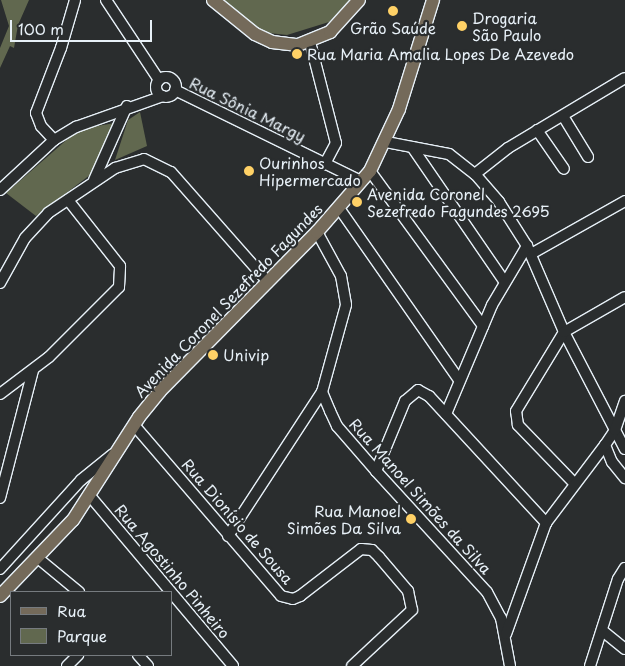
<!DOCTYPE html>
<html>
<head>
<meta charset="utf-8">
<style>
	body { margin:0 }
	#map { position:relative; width:625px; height:666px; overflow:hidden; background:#2a2d2e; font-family:"Playpen Sans",sans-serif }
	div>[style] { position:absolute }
	.green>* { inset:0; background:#61684f }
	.roads { filter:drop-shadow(1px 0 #e8f1f8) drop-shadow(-1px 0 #e8f1f8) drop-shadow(0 1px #e8f1f8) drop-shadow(0 -1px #e8f1f8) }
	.minor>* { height:10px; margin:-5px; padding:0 5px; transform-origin:5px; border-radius:5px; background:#2a2d2e }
	.minor>.ring { margin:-5px; padding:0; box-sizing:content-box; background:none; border:10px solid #2a2d2e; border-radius:50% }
	.major>* { height:12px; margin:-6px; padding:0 6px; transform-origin:6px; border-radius:6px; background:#746a5a }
	.dots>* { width:14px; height:14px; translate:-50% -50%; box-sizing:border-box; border:2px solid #2a2d2e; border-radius:50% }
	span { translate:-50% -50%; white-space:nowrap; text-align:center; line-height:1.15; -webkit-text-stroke:4.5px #2a2d2e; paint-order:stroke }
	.poi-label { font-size:15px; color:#e8f1f8 }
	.left { translate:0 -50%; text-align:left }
	.right { translate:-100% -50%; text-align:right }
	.street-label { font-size:15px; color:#e8f1f8 }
	.legend { position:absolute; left:10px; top:591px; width:162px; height:65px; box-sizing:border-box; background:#2a2d2e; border:1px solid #767b7f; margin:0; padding:6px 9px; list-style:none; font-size:15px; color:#e8f1f8 }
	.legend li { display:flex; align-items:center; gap:10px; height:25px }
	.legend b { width:25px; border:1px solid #767b7f }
	.scale { position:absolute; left:10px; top:20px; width:142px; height:22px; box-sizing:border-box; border:2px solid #e8f1f8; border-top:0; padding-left:6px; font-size:15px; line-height:18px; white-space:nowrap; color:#e8f1f8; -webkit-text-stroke:4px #2a2d2e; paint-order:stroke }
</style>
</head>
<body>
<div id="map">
	<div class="green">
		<div style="clip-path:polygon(1px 0,29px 0,18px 25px,14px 48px,10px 46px,0 68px,0 48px,9px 26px)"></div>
		<div style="clip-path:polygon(223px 0,350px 0,329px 22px,287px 35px,269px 33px,251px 25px)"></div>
		<div style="clip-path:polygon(140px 112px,147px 146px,115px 160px,128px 120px)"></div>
		<div style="clip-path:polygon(115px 123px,90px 175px,36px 216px,6px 193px,79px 129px)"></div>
	</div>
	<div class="roads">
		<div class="minor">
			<div style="left:106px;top:0;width:96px;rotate:56.5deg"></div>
			<div style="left:310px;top:42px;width:104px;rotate:75.6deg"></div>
			<div style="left:336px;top:143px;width:24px;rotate:118deg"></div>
			<div class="ring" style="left:156px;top:77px;width:10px;height:10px"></div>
			<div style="left:175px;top:90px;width:207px;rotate:26.1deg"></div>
			<div style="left:563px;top:116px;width:48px;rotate:58.6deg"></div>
			<div style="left:537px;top:130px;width:47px;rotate:55.3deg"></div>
			<div style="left:54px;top:140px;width:19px;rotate:-133deg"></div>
			<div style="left:41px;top:126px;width:14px;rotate:-111deg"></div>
			<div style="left:36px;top:113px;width:70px;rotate:-69deg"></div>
			<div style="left:61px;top:48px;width:50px;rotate:-73.7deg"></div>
			<div style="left:386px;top:142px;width:64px;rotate:10.8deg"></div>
			<div style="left:449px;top:154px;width:33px;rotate:38deg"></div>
			<div style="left:475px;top:174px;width:37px;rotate:49deg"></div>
			<div style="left:499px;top:202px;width:52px;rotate:57.5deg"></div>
			<div style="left:527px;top:246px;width:94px;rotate:66.7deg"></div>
			<div style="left:564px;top:332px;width:132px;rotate:62.5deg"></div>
			<div style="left:412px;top:147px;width:163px;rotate:55.5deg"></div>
			<div style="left:370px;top:171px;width:192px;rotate:53.9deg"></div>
			<div style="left:475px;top:174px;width:42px;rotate:-38.2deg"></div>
			<div style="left:508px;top:148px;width:136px;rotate:-30.9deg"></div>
			<div style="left:94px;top:180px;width:81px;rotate:-66deg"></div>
			<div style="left:0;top:190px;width:74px;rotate:-42.8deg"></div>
			<div style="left:54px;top:140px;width:26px;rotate:-31deg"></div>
			<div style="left:76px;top:127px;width:92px;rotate:-19.6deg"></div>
			<div style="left:339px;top:208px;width:210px;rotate:55.1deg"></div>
			<div style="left:317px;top:232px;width:50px;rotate:61.4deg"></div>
			<div style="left:341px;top:276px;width:29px;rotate:80deg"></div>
			<div style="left:346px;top:305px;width:90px;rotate:105.4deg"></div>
			<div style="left:322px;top:392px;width:21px;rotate:67deg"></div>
			<div style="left:330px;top:411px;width:17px;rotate:65deg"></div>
			<div style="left:337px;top:426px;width:60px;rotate:49.1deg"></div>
			<div style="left:376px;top:471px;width:164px;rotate:47.5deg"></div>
			<div style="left:487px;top:592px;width:30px;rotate:62deg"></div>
			<div style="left:501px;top:618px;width:49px;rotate:79.4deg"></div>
			<div style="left:531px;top:254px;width:108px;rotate:-29.4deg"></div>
			<div style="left:0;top:283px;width:51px;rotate:-60.9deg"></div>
			<div style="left:25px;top:238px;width:34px;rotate:-47deg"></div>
			<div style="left:48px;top:213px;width:81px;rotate:-33.9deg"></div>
			<div style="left:115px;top:168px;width:30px;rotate:-17deg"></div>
			<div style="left:144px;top:159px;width:30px;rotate:26deg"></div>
			<div style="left:171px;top:172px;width:147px;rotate:48.6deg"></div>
			<div style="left:0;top:394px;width:61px;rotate:-37.1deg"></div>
			<div style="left:49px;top:357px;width:99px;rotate:-45deg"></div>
			<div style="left:119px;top:287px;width:21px;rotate:-87deg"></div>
			<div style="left:120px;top:266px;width:84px;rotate:-128.2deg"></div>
			<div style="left:446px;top:414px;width:118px;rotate:-67.1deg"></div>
			<div style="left:492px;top:305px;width:69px;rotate:-59.3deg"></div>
			<div style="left:134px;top:425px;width:225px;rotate:49.3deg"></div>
			<div style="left:281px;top:596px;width:12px;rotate:14deg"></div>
			<div style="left:293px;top:599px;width:8px;rotate:-23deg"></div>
			<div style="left:300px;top:596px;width:77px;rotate:-37.6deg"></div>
			<div style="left:361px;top:549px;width:11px;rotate:5deg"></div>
			<div style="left:372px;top:550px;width:10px;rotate:45deg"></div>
			<div style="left:379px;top:557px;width:45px;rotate:49.5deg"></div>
			<div style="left:408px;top:591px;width:19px;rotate:78deg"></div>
			<div style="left:412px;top:610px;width:82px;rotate:137deg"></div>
			<div style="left:605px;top:445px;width:18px;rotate:68deg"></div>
			<div style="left:612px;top:462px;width:21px;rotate:51deg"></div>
			<div style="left:376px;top:471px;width:76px;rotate:-67.5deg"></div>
			<div style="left:405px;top:401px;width:17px;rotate:-40deg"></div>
			<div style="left:418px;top:390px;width:13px;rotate:29deg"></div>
			<div style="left:429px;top:396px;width:173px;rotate:47.3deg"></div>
			<div style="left:574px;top:483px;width:81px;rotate:-134deg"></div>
			<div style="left:518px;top:425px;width:14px;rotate:-98deg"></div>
			<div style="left:516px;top:411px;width:92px;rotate:-58.7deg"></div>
			<div style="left:564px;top:332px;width:70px;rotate:-29.8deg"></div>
			<div style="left:90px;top:496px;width:222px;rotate:49.9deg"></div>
			<div style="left:0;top:498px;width:132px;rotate:-75.5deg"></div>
			<div style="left:228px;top:536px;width:172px;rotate:-56.9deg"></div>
			<div style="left:39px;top:559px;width:52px;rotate:39.5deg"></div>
			<div style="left:0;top:569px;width:120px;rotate:-47.7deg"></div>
			<div style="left:81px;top:480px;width:41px;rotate:-39.1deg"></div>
			<div style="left:604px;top:632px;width:27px;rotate:39deg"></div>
			<div style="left:506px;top:634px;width:118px;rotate:-70.2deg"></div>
			<div style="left:546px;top:523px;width:98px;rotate:-52.9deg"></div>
			<div style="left:605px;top:445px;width:18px;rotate:-56deg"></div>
			<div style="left:615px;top:430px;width:31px;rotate:-71deg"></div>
			<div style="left:138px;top:655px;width:15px;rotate:48deg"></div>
			<div style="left:67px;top:666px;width:16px;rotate:-45deg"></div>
			<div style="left:590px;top:666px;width:91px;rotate:-72.2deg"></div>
			<div style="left:618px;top:579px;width:13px;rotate:-58deg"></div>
		</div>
		<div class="major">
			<div style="left:213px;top:0;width:54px;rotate:39deg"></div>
			<div style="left:255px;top:34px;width:19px;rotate:25deg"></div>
			<div style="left:272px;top:42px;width:26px;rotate:7deg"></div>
			<div style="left:298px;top:45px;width:35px;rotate:-22deg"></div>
			<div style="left:330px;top:32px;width:43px;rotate:-47.8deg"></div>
			<div style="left:0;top:596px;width:105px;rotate:-46.2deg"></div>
			<div style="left:73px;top:520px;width:122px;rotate:-57.3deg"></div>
			<div style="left:139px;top:417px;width:33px;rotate:-51deg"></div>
			<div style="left:160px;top:391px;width:223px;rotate:-45.4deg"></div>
			<div style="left:317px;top:232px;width:81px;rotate:-49deg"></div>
			<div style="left:370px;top:171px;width:68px;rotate:-64.9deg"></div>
			<div style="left:399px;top:109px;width:114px;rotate:-72.7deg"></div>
		</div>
	</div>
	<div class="dots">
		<div style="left:393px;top:11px;background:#ffd166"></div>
		<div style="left:462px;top:26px;background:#ffd166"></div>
		<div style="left:297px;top:54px;background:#ffd166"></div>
		<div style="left:249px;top:171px;background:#ffd166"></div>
		<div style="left:357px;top:202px;background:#ffd166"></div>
		<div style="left:213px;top:355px;background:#ffd166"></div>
		<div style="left:411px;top:519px;background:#ffd166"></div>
	</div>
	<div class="poi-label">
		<span class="left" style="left:472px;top:26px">Drogaria<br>São Paulo</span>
		<span style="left:393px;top:28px">Grão Saúde</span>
		<span class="left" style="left:307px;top:54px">Rua Maria Amalia Lopes De Azevedo</span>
		<span class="left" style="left:259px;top:171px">Ourinhos<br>Hipermercado</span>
		<span class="left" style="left:367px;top:202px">Avenida Coronel<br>Sezefredo Fagundes 2695</span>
		<span class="left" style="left:223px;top:355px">Univip</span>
		<span class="right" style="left:401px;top:519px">Rua Manoel<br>Simões Da Silva</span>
	</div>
	<div class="street-label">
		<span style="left:248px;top:109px;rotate:26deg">Rua Sônia Margy</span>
		<span style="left:228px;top:300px;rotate:-46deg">Avenida Coronel Sezefredo Fagundes</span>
		<span style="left:421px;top:496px;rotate:48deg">Rua Manoel Simões da Silva</span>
		<span style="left:238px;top:521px;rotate:49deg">Rua Dionísio de Sousa</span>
		<span style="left:173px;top:571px;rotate:50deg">Rua Agostinho Pinheiro</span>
	</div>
	<ul class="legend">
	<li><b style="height:6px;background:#746a5a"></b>Rua</li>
	<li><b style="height:14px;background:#61684f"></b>Parque</li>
	</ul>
	<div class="scale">100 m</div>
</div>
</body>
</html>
